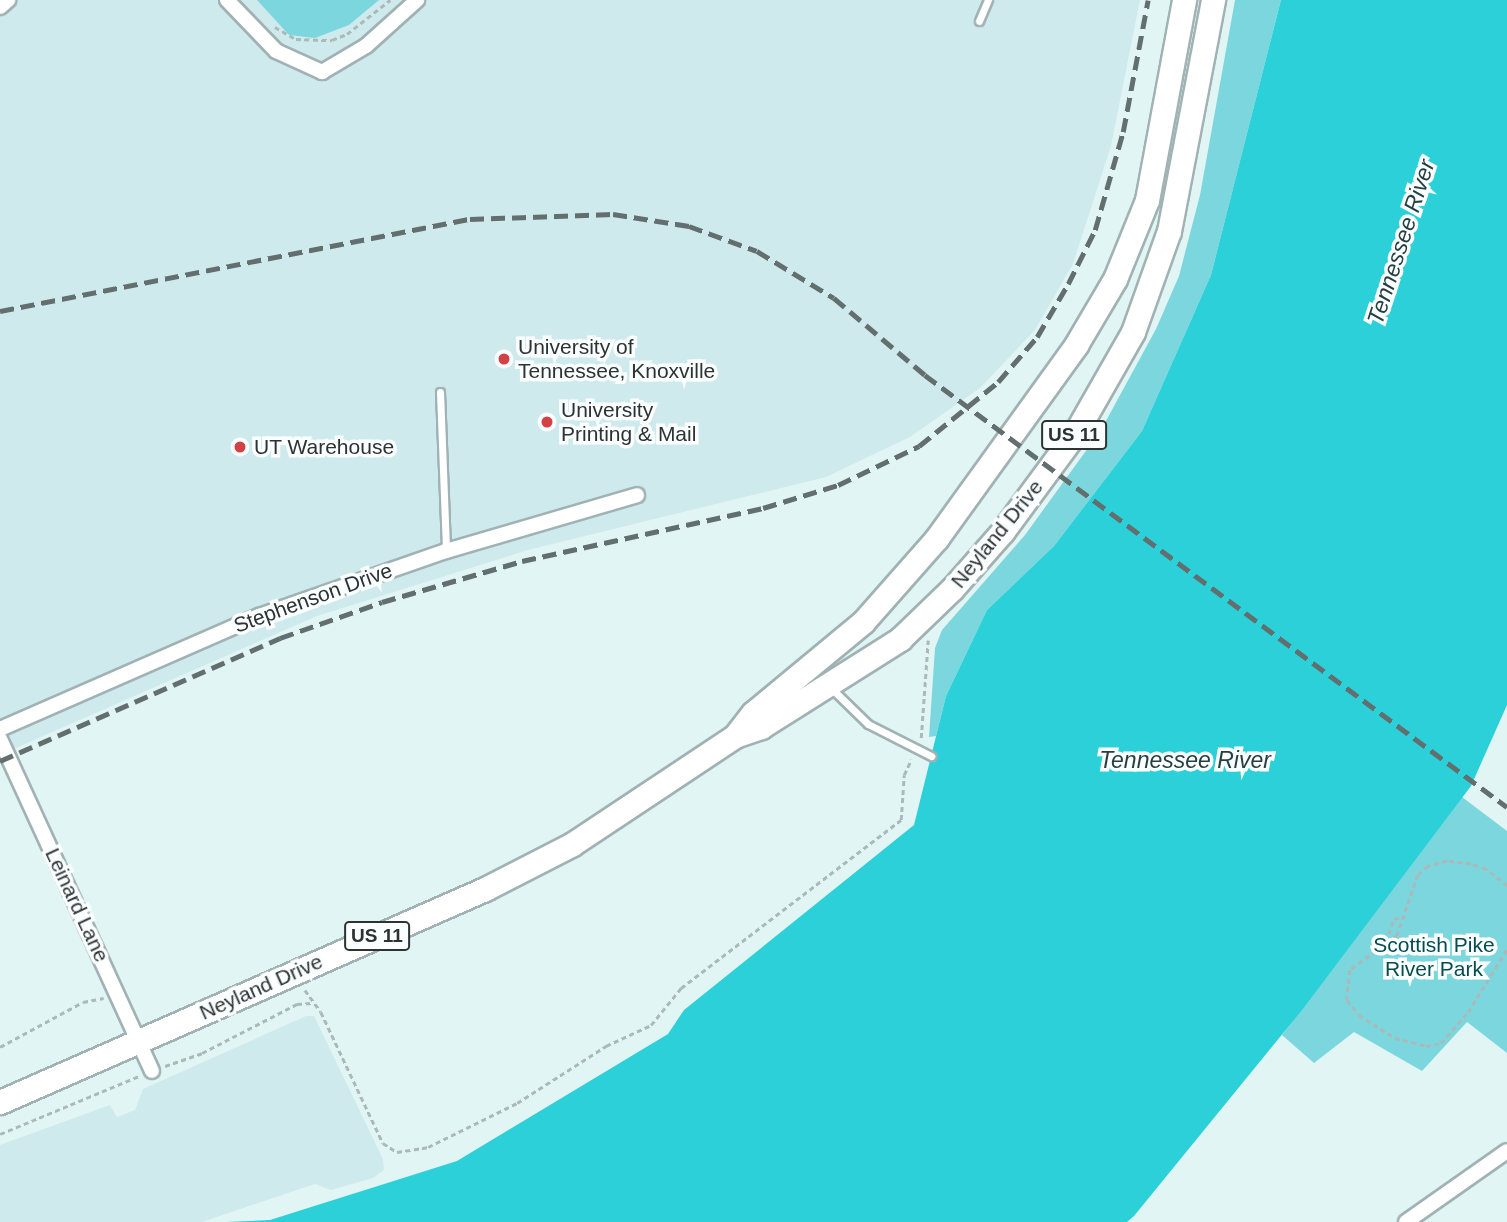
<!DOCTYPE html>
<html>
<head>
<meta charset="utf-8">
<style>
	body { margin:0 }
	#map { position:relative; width:1507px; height:1222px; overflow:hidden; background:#e2f5f5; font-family:Helvetica,sans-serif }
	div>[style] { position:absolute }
	.built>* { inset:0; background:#cfeaec }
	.green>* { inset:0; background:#7bd7dd }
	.water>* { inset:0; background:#2bd0d8 }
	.path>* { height:2.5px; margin-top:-1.25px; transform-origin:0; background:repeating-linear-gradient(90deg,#aab9b9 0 5px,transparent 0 8.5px) }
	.roads { filter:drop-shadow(2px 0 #a0b2b3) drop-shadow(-2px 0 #a0b2b3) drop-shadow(0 2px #a0b2b3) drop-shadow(0 -2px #a0b2b3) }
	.lane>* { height:7px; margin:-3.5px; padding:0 3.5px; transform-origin:3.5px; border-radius:3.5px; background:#fff }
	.street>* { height:14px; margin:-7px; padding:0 7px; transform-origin:7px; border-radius:7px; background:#fff }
	.primary>* { height:23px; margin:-11.5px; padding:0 11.5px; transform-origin:11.5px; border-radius:11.5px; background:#fff }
	.rail>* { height:4.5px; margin-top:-2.25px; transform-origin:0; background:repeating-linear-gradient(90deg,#636e6e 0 14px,transparent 0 21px) }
	.dots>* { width:19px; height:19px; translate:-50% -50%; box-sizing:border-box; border:4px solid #fbfeff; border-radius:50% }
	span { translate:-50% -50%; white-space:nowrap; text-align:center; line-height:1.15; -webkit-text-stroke:7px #fbfeff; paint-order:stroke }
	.shield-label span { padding:2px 5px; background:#fbfeff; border:2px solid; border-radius:5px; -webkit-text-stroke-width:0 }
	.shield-label { font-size:19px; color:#2c3333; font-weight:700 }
	.poi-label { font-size:21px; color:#2c3333 }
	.left { translate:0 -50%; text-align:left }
	.street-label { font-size:21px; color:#2c3333 }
	.park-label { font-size:21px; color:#054c4f }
	.water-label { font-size:23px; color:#263f41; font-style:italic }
</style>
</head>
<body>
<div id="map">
	<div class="built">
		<div style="clip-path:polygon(0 0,1140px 0,1111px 146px,1073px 264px,1035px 330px,980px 388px,910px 437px,826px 477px,528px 550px,317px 616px,0 755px)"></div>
		<div style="clip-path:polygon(306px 1016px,314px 1016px,383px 1159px,384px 1170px,373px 1178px,331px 1190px,315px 1184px,202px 1222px,0 1222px,0 1145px,110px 1105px,117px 1117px,135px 1110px,143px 1089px)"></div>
	</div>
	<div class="green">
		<div style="clip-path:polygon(257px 0,379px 0,349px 25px,315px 38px,289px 35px)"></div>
		<div style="clip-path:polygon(1235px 0,1281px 0,1211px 275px,1142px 431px,1054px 546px,987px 610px,946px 696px,936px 736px,929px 737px,935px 648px,942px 630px,1025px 535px,1101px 430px,1156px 329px,1179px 276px,1200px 195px)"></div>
		<div style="clip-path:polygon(1462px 797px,1507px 831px,1507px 1053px,1467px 1022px,1422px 1071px,1354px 1032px,1314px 1063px,1282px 1035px)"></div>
	</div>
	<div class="water">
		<div style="clip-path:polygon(1281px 0,1507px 0,1507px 705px,1471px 786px,1302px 1010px,1134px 1216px,1127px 1222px,226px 1222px,270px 1220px,457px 1161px,668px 1034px,684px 1010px,914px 825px,946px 696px,987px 610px,1054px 546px,1142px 431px,1211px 275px)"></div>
	</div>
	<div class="path">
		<div style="left:275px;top:27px;width:24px;rotate:30deg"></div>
		<div style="left:296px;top:39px;width:36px;rotate:2deg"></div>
		<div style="left:332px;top:40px;width:16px;rotate:-22deg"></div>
		<div style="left:347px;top:34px;width:55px;rotate:-38.3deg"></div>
		<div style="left:921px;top:738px;width:98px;rotate:-85.9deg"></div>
		<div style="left:1507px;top:886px;width:27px;rotate:-141deg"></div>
		<div style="left:1486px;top:869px;width:16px;rotate:-162deg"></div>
		<div style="left:1471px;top:864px;width:24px;rotate:-173deg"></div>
		<div style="left:1447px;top:861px;width:20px;rotate:165deg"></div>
		<div style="left:1428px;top:866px;width:13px;rotate:138deg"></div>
		<div style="left:1418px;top:875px;width:65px;rotate:109deg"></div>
		<div style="left:1397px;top:936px;width:58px;rotate:144.1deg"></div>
		<div style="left:1350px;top:970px;width:30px;rotate:96deg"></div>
		<div style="left:1347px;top:1000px;width:19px;rotate:51deg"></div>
		<div style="left:1359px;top:1015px;width:43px;rotate:32.6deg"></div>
		<div style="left:1395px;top:1038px;width:32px;rotate:14deg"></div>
		<div style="left:1426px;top:1046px;width:15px;rotate:-11deg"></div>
		<div style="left:1441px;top:1043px;width:41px;rotate:-48.9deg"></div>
		<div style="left:1468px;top:1012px;width:74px;rotate:-58.2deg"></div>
		<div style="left:1385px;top:942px;width:25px;rotate:-69deg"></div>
		<div style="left:1394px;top:919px;width:12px;rotate:-14deg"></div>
		<div style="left:305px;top:990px;width:27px;rotate:54deg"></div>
		<div style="left:321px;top:1012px;width:145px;rotate:64.7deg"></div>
		<div style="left:383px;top:1143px;width:17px;rotate:33deg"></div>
		<div style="left:397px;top:1152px;width:31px;rotate:-9deg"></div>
		<div style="left:428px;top:1147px;width:99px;rotate:-26.3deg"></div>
		<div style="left:517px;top:1103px;width:106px;rotate:-32.6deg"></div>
		<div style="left:606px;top:1046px;width:50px;rotate:-25deg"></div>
		<div style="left:651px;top:1025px;width:48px;rotate:-51deg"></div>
		<div style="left:681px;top:988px;width:277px;rotate:-37.4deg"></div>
		<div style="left:901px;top:820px;width:45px;rotate:-86.2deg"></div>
		<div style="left:904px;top:775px;width:17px;rotate:-65deg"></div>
		<div style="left:0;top:1047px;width:94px;rotate:-28.5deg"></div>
		<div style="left:83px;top:1002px;width:21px;rotate:-11deg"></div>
		<div style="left:165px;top:1066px;width:39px;rotate:-19deg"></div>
		<div style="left:202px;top:1053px;width:107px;rotate:-27.3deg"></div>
		<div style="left:297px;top:1004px;width:15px;rotate:-4deg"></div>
		<div style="left:0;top:1134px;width:151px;rotate:-22.6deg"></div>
	</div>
	<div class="roads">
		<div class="lane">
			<div style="left:979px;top:21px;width:23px;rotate:-67deg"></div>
			<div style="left:440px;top:392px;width:159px;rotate:87.8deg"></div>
			<div style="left:830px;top:687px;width:53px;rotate:44.2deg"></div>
			<div style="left:868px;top:724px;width:71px;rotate:26.9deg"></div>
		</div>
		<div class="street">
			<div style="left:227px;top:0;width:71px;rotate:46.1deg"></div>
			<div style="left:276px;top:51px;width:51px;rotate:24.5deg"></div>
			<div style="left:322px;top:72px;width:51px;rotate:-30.6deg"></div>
			<div style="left:366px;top:46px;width:69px;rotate:-42deg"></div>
			<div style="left:0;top:7px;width:11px;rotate:-41deg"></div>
			<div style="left:0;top:729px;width:283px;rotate:-23.6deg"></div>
			<div style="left:259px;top:616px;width:198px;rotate:-19.2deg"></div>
			<div style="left:446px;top:551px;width:199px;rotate:-16.3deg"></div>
			<div style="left:0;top:739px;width:365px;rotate:65.4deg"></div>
			<div style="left:1406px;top:1222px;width:123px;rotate:-35.1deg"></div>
		</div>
		<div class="primary">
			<div style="left:735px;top:736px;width:29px;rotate:-52deg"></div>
			<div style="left:753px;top:713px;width:143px;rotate:-39.6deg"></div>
			<div style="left:863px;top:622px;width:112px;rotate:-48.6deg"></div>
			<div style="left:937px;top:538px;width:238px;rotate:-54.2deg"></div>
			<div style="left:1076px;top:345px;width:77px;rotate:-59.4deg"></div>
			<div style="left:1115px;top:279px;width:85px;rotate:-67.9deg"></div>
			<div style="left:1147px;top:200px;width:203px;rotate:-79.5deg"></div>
			<div style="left:0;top:1102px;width:530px;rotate:-23.71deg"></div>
			<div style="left:485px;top:889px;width:97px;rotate:-27.1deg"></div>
			<div style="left:571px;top:845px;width:197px;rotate:-33.6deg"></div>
			<div style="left:735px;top:736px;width:28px;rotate:-19deg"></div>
			<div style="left:761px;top:727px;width:165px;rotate:-32.3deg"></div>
			<div style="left:900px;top:639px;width:72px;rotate:-43.9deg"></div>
			<div style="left:952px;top:589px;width:77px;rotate:-48.7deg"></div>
			<div style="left:1003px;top:531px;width:123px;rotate:-53.6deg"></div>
			<div style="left:1076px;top:432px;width:115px;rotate:-60.3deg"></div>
			<div style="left:1133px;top:332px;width:107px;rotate:-70.4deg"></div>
			<div style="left:1169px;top:231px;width:235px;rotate:-79.2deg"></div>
		</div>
	</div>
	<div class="rail">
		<div style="left:0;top:311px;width:479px;rotate:-11.1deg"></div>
		<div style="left:470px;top:219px;width:143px;rotate:-2deg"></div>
		<div style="left:613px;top:214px;width:77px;rotate:9deg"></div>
		<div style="left:689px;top:226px;width:72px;rotate:20.2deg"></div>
		<div style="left:757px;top:251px;width:90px;rotate:31.4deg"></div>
		<div style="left:834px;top:298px;width:119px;rotate:40.2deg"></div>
		<div style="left:925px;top:375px;width:725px;rotate:36.59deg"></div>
		<div style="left:0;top:761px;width:306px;rotate:-23.7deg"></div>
		<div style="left:280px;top:638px;width:108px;rotate:-19.4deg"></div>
		<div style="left:382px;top:602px;width:146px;rotate:-16.3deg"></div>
		<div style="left:522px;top:561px;width:247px;rotate:-12.4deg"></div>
		<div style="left:763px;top:508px;width:78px;rotate:-17deg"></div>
		<div style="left:838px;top:485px;width:90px;rotate:-25.7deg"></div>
		<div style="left:919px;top:446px;width:102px;rotate:-39deg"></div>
		<div style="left:998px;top:382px;width:60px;rotate:-49.1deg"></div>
		<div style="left:1037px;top:337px;width:61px;rotate:-59.7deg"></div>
		<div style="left:1068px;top:284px;width:60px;rotate:-63.4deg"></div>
		<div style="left:1095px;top:230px;width:102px;rotate:-74.1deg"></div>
		<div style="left:1123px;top:132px;width:134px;rotate:-79.3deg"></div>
	</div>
	<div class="dots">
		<div style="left:504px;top:359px;background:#d24245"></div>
		<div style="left:547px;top:422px;background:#d24245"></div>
		<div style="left:240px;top:447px;background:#d24245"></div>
	</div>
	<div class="shield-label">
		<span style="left:1074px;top:435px">US 11</span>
		<span style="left:377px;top:936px">US 11</span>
	</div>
	<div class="poi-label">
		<span class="left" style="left:518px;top:359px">University of<br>Tennessee, Knoxville</span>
		<span class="left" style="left:561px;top:422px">University<br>Printing &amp; Mail</span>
		<span class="left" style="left:254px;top:447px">UT Warehouse</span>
	</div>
	<div class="street-label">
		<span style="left:997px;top:534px;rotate:-51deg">Neyland Drive</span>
		<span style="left:313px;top:598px;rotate:-20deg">Stephenson Drive</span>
		<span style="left:77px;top:905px;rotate:65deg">Leinard Lane</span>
		<span style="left:261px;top:987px;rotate:-24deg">Neyland Drive</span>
	</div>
	<div class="park-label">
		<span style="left:1434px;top:957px">Scottish Pike<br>River Park</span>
	</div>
	<div class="water-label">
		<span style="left:1401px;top:242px;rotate:-72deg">Tennessee River</span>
		<span style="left:1185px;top:760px">Tennessee River</span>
	</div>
</div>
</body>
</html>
